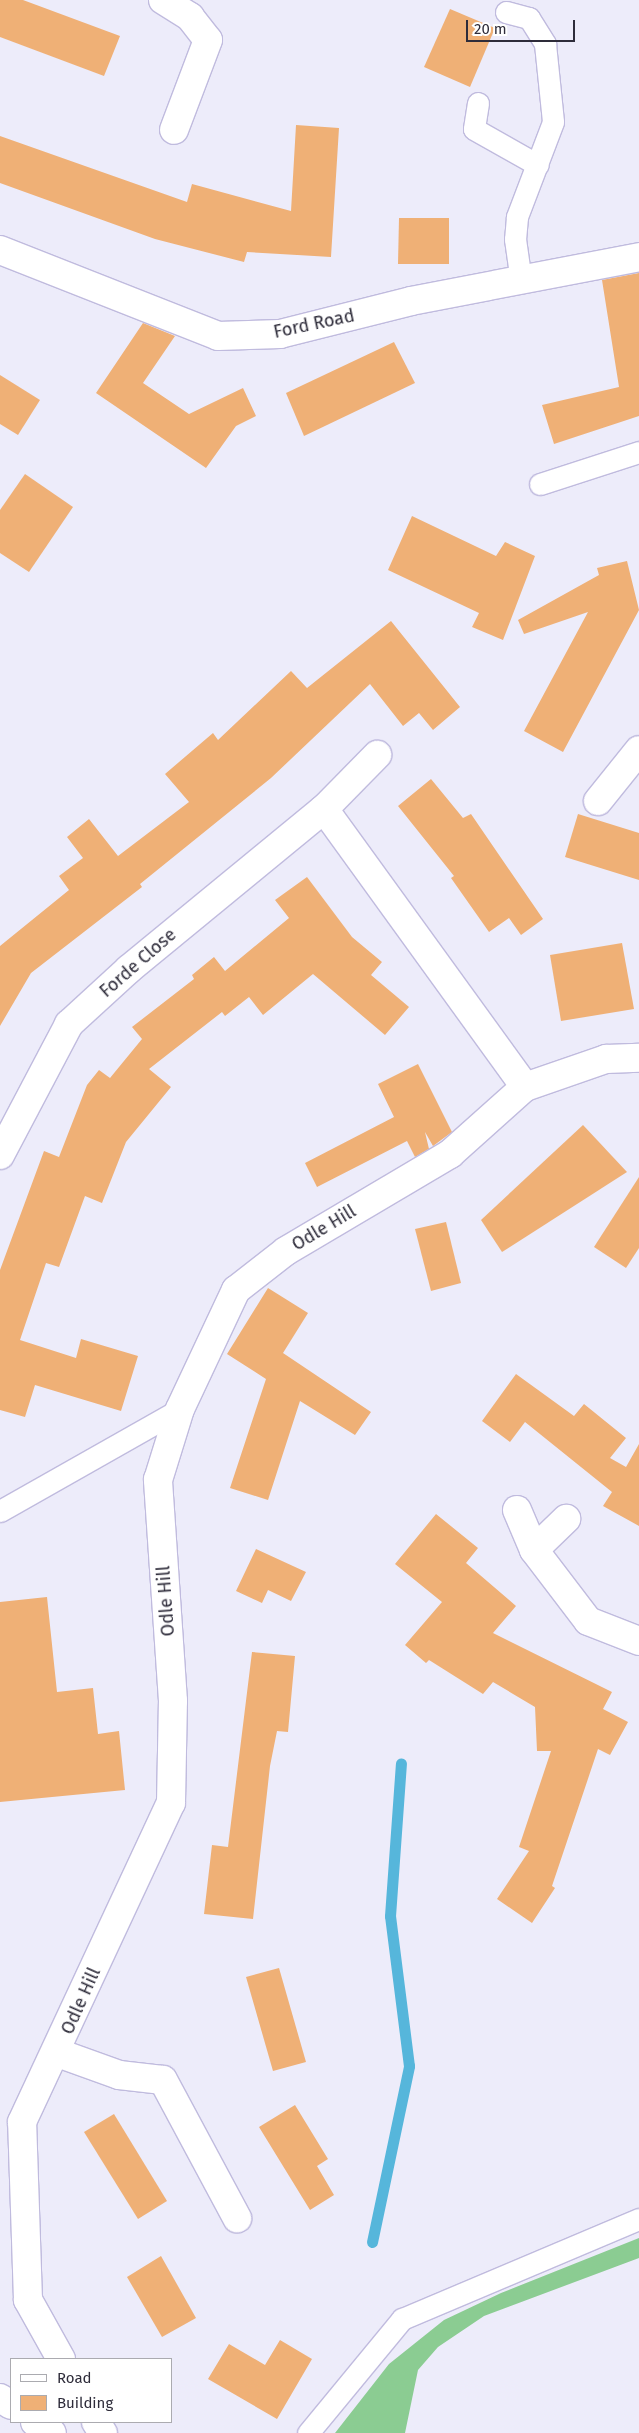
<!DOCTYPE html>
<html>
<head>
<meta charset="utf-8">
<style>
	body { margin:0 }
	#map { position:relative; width:639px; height:2433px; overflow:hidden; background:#edecfa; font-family:"Fira Sans",sans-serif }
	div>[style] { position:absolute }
	.forest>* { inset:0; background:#8bcc92 }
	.stream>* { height:11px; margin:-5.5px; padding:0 5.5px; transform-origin:5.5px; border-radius:5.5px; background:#56b6db }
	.building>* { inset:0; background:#efb076 }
	.roads { filter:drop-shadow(1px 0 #c0bbde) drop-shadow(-1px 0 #c0bbde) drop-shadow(0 1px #c0bbde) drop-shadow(0 -1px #c0bbde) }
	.lane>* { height:21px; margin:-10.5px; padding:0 10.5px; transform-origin:10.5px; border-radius:10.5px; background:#fff }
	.street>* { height:28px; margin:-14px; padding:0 14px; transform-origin:14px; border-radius:14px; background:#fff }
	span { translate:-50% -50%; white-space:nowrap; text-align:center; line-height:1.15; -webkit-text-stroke:4.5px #fff; paint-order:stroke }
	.street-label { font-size:18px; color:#2e2c3a }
	.legend { position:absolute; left:10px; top:2358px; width:162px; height:65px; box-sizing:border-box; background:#fff; border:1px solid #ababb0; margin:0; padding:6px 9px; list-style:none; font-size:15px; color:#2e2c3a }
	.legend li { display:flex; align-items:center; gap:10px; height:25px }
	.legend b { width:25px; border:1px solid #ababb0 }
	.scale { position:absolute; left:466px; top:20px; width:109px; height:22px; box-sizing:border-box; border:2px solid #2e2c3a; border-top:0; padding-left:6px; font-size:15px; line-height:18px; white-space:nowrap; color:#2e2c3a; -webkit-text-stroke:4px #fff; paint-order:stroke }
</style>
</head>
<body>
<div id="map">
	<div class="forest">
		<div style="clip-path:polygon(639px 2238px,639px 2258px,484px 2316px,438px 2347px,418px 2370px,405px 2433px,335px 2433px,389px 2364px,444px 2320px,501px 2293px)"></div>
	</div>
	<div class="stream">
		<div style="left:372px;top:2242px;width:180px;rotate:-78.1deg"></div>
		<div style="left:409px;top:2066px;width:151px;rotate:-97.2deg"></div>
		<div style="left:390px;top:1916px;width:153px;rotate:-85.9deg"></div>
	</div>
	<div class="building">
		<div style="clip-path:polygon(0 0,23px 0,120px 36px,104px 76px,0 37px)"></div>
		<div style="clip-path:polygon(450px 9px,495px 28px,470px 87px,424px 67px)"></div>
		<div style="clip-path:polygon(296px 125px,339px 128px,331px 257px,247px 252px,244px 262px,155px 239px,0 183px,0 136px,187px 202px,192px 184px,291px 211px)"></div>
		<div style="clip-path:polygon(399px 218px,449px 218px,449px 264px,398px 264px)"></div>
		<div style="clip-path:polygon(639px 273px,639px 416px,554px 444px,542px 405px,619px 387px,602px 280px)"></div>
		<div style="clip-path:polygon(143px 323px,175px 336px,143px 383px,189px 414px,243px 388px,256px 416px,236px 426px,206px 468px,96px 393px)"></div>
		<div style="clip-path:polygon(394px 342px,415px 383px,304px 436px,286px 393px)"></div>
		<div style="clip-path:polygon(0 375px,40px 400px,18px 435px,0 424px)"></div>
		<div style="clip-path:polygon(25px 474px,73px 507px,29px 572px,0 553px,0 510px)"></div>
		<div style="clip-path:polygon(412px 516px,496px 556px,505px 542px,535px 556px,503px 640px,472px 627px,479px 613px,388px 570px)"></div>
		<div style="clip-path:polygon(627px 561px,639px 610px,563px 752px,524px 731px,588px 612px,524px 634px,518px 620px,599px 575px,597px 568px)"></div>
		<div style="clip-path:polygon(391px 621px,460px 707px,433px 730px,419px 713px,403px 726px,370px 684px,271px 778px,140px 884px,142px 887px,31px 973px,0 1026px,0 946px,69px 890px,59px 876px,83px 858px,67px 837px,89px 819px,118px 856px,189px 802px,165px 774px,213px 733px,218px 740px,291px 671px,307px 688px)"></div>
		<div style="clip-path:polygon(431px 779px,463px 818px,471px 814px,543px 919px,521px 935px,509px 918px,489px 932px,451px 878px,454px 876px,398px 806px)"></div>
		<div style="clip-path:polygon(578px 814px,639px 833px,639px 880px,565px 857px)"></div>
		<div style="clip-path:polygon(307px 877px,352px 937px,382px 962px,371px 975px,409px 1007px,385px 1035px,313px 974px,263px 1015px,249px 997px,225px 1016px,222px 1012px,149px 1069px,171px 1087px,126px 1142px,102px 1203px,85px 1196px,59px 1267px,46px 1263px,20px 1340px,76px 1358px,81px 1339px,138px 1356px,121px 1411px,35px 1385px,25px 1417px,0 1410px,0 1270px,44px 1151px,59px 1157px,87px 1085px,99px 1070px,110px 1078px,142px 1039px,132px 1027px,194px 979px,192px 975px,214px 957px,225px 971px,289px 918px,275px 900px)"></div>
		<div style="clip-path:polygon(622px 943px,634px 1009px,561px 1021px,550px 955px)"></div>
		<div style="clip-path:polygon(418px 1064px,452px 1132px,433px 1146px,425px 1132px,429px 1149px,415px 1157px,407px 1141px,317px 1187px,305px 1163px,394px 1117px,378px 1084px)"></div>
		<div style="clip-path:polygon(583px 1125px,627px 1172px,502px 1252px,481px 1220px)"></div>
		<div style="clip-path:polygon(639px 1177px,639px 1248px,626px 1268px,594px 1247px)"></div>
		<div style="clip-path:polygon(446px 1222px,461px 1283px,431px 1291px,415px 1229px)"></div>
		<div style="clip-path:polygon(268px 1288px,308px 1313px,283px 1353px,371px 1412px,355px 1435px,300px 1401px,268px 1500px,230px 1488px,266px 1379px,227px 1354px)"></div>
		<div style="clip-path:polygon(516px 1374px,574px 1416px,584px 1404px,626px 1438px,610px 1458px,626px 1467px,639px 1444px,639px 1526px,603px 1506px,612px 1492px,525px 1422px,510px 1442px,482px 1421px)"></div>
		<div style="clip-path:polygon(436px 1514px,478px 1548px,466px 1563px,516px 1606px,493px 1633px,612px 1692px,603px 1709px,628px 1722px,610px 1755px,598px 1749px,552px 1886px,555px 1888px,532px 1923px,497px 1899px,529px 1851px,519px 1847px,551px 1751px,537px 1751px,535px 1707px,493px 1682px,483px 1694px,429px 1660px,426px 1663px,405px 1645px,442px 1602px,395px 1564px)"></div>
		<div style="clip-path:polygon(256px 1549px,306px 1572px,291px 1601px,268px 1590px,262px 1603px,236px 1591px)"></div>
		<div style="clip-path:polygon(47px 1597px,57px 1692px,93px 1688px,98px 1734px,119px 1731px,125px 1790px,0 1802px,0 1602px)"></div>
		<div style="clip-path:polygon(252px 1652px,295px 1656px,288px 1732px,277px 1731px,270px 1766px,253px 1919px,204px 1914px,212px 1845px,228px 1847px)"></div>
		<div style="clip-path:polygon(279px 1968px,306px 2062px,273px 2071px,246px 1977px)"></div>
		<div style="clip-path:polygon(295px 2105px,328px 2159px,317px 2166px,334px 2195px,310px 2210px,259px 2127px)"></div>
		<div style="clip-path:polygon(114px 2114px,167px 2201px,138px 2219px,84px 2132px)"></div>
		<div style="clip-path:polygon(161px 2256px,196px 2318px,162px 2337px,127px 2277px)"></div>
		<div style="clip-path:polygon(280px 2340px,312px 2359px,277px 2419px,208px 2379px,229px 2344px,265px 2365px)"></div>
	</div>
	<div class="roads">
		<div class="lane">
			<div style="left:506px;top:12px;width:24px;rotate:15deg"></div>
			<div style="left:529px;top:18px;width:31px;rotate:58deg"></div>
			<div style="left:545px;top:44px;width:78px;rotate:84.1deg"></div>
			<div style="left:553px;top:122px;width:102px;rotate:110.8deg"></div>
			<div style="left:517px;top:217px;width:22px;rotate:95deg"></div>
			<div style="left:515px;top:239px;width:42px;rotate:81.9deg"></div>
			<div style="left:478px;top:103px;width:26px;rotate:99deg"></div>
			<div style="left:474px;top:129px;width:73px;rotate:29.4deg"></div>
			<div style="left:540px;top:484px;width:104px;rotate:-17.9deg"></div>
			<div style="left:0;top:1511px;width:207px;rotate:-29.5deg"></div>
			<div style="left:308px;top:2433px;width:148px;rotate:-50.5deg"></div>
			<div style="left:402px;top:2319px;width:257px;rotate:-22.9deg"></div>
		</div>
		<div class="street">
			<div style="left:163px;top:0;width:32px;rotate:32deg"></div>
			<div style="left:190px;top:17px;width:29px;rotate:52deg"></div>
			<div style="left:208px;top:40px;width:96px;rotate:110.7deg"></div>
			<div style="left:0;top:250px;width:234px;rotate:21.5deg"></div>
			<div style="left:218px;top:336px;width:62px;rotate:-1.8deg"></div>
			<div style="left:280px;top:334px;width:135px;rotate:-14.1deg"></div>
			<div style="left:411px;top:301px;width:232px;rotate:-10.9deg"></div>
			<div style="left:598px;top:801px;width:65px;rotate:-51.2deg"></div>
			<div style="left:324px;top:809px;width:343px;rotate:54.1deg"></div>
			<div style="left:0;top:1155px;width:148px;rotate:-62.2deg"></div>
			<div style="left:69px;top:1024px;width:81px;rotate:-42.5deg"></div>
			<div style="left:129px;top:969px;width:252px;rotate:-39.4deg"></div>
			<div style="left:324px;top:809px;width:76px;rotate:-45.5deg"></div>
			<div style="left:517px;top:1510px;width:43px;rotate:67deg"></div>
			<div style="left:534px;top:1550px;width:89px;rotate:52.7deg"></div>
			<div style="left:588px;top:1621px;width:55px;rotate:21.4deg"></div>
			<div style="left:534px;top:1550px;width:45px;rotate:-44.1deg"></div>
			<div style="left:58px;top:2053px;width:65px;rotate:19.8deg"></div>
			<div style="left:119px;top:2075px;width:44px;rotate:6.5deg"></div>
			<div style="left:163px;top:2080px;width:157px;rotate:61.8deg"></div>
			<div style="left:61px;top:2359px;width:68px;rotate:-119.2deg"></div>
			<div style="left:28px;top:2300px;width:178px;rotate:-91.9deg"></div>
			<div style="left:22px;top:2122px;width:352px;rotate:-65deg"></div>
			<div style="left:171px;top:1803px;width:102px;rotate:-88.9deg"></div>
			<div style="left:173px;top:1701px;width:222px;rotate:-93.9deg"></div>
			<div style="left:158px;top:1480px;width:74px;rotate:-72.8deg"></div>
			<div style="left:180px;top:1409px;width:132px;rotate:-64.8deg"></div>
			<div style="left:236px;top:1290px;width:63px;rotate:-38deg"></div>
			<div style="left:286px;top:1251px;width:191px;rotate:-30.6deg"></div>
			<div style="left:450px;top:1154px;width:101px;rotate:-41.8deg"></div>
			<div style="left:525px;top:1087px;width:86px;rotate:-19.1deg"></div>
			<div style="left:606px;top:1059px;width:33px;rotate:-2deg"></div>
			<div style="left:0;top:2398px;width:13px;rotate:32deg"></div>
			<div style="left:35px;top:2422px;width:20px;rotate:33deg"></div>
			<div style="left:96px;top:2422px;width:13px;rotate:58deg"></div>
		</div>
	</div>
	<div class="street-label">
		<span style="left:314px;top:324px;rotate:-12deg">Ford Road</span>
		<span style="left:138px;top:963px;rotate:-41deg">Forde Close</span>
		<span style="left:324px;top:1228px;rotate:-31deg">Odle Hill</span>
		<span style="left:166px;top:1601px;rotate:-94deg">Odle Hill</span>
		<span style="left:81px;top:2001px;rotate:-66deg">Odle Hill</span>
	</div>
	<ul class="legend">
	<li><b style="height:6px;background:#fff"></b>Road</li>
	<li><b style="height:14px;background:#efb076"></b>Building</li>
	</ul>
	<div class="scale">20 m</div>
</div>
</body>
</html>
